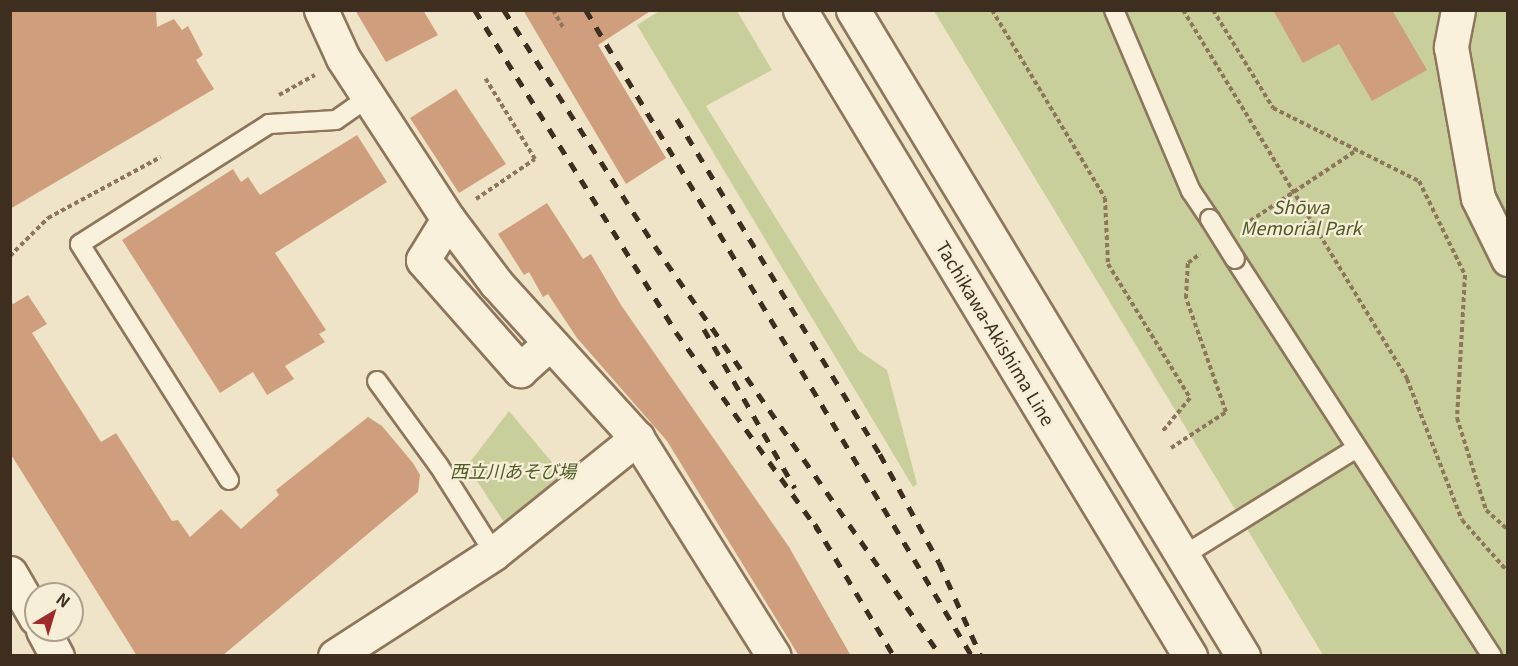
<!DOCTYPE html>
<html>
<head>
<meta charset="utf-8">
<style>
	body { margin:0 }
	#map { position:relative; width:1518px; height:666px; overflow:hidden; background:#f0e4c8; font-family:Georgia,"Noto Sans JP",serif }
	div>[style] { position:absolute }
	.green>* { inset:0; background:#c9cf9b }
	.building>* { inset:0; background:#cf9f7d }
	.path>* { height:4px; margin-top:-2px; transform-origin:0; background:repeating-linear-gradient(90deg,#8d765c 0 4.5px,transparent 0 7.5px) }
	.roads { filter:drop-shadow(2px 0 #8d765c) drop-shadow(-2px 0 #8d765c) drop-shadow(0 2px #8d765c) drop-shadow(0 -2px #8d765c) }
	.lane>* { height:18px; margin:-9px; padding:0 9px; transform-origin:9px; border-radius:9px; background:#faf1dc }
	.street>* { height:33px; margin:-16.5px; padding:0 16.5px; transform-origin:16.5px; border-radius:16.5px; background:#faf1dc }
	.secondary>* { height:33px; margin:-16.5px; padding:0 16.5px; transform-origin:16.5px; border-radius:16.5px; background:#faf1dc }
	.rail>* { height:4.5px; margin-top:-2.25px; transform-origin:0; background:repeating-linear-gradient(90deg,#3d2e20 0 10px,transparent 0 20px) }
	.bridges { filter:drop-shadow(2px 0 #8d765c) drop-shadow(-2px 0 #8d765c) drop-shadow(0 2px #8d765c) drop-shadow(0 -2px #8d765c) }
	.lane-bridge>* { height:18px; margin:-9px; padding:0 9px; transform-origin:9px; border-radius:9px; background:#faf1dc }
	span { translate:-50% -50%; white-space:nowrap; text-align:center; line-height:1.15; -webkit-text-stroke:4.5px #f7eed8; paint-order:stroke }
	.park-label { font-size:18px; color:#4d5a26; font-style:italic }
	.street-label { font-size:18px; color:#3d2e20 }
	.frame { position:absolute; inset:0; border:12px solid #3d2e20; pointer-events:none }
	.north { position:absolute; left:24px; top:582px; width:60px; height:60px; box-sizing:border-box; background:#f7eed8; border:2px solid #ada18e; border-radius:50%; rotate:38deg; font-size:16px; font-weight:700; line-height:24px; text-align:center; color:#3d2e20 }
	.north::after { content:''; display:block; margin:auto; width:21px; height:27px; background:#9e2a2b; clip-path:polygon(50% 0,100% 100%,50% 72%,0 100%) }
</style>
</head>
<body>
<div id="map">
	<div class="green">
		<div style="clip-path:polygon(661px 10px,737px 11px,772px 70px,706px 106px,859px 351px,887px 370px,917px 484px,913px 487px,637px 25px)"></div>
		<div style="clip-path:polygon(934px 11px,1507px 11px,1507px 655px,1323px 655px)"></div>
		<div style="clip-path:polygon(509px 411px,565px 478px,504px 522px,467px 466px)"></div>
	</div>
	<div class="building">
		<div style="clip-path:polygon(10px 10px,156px 10px,157px 27px,174px 19px,182px 30px,188px 26px,203px 55px,196px 60px,214px 89px,10px 209px)"></div>
		<div style="clip-path:polygon(355px 10px,423px 10px,438px 35px,386px 62px)"></div>
		<div style="clip-path:polygon(523px 10px,652px 10px,598px 45px,666px 158px,626px 184px)"></div>
		<div style="clip-path:polygon(1273px 10px,1392px 10px,1427px 70px,1372px 101px,1339px 44px,1303px 63px)"></div>
		<div style="clip-path:polygon(456px 89px,506px 164px,459px 193px,410px 118px)"></div>
		<div style="clip-path:polygon(357px 135px,387px 182px,275px 253px,326px 330px,319px 334px,325px 342px,285px 366px,294px 379px,267px 395px,253px 372px,220px 393px,122px 240px,233px 169px,241px 182px,248px 177px,260px 195px)"></div>
		<div style="clip-path:polygon(547px 203px,583px 259px,591px 254px,621px 305px,789px 547px,851px 656px,799px 656px,667px 441px,577px 338px,548px 294px,543px 297px,529px 272px,524px 275px,498px 234px)"></div>
		<div style="clip-path:polygon(28px 295px,47px 324px,32px 333px,101px 442px,116px 433px,172px 521px,178px 520px,190px 537px,221px 509px,241px 529px,279px 495px,276px 490px,368px 417px,382px 426px,413px 463px,420px 475px,418px 492px,222px 656px,137px 656px,10px 453px,10px 300px,13px 304px)"></div>
	</div>
	<div class="path">
		<div style="left:553px;top:10px;width:20px;rotate:60deg"></div>
		<div style="left:992px;top:10px;width:219px;rotate:59deg"></div>
		<div style="left:1105px;top:198px;width:66px;rotate:87.4deg"></div>
		<div style="left:1108px;top:264px;width:157px;rotate:58.5deg"></div>
		<div style="left:1190px;top:398px;width:44px;rotate:129.5deg"></div>
		<div style="left:1183px;top:10px;width:432px;rotate:58.7deg"></div>
		<div style="left:1407px;top:379px;width:151px;rotate:68.7deg"></div>
		<div style="left:1462px;top:520px;width:69px;rotate:48.5deg"></div>
		<div style="left:1213px;top:10px;width:115px;rotate:58.5deg"></div>
		<div style="left:1273px;top:108px;width:163px;rotate:26.6deg"></div>
		<div style="left:1419px;top:181px;width:105px;rotate:63.9deg"></div>
		<div style="left:1465px;top:275px;width:143px;rotate:93.2deg"></div>
		<div style="left:1457px;top:418px;width:96px;rotate:72.5deg"></div>
		<div style="left:1486px;top:510px;width:30px;rotate:42deg"></div>
		<div style="left:279px;top:95px;width:41px;rotate:-29.1deg"></div>
		<div style="left:476px;top:199px;width:71px;rotate:-34.1deg"></div>
		<div style="left:535px;top:159px;width:97px;rotate:-121.6deg"></div>
		<div style="left:1244px;top:225px;width:136px;rotate:-33.6deg"></div>
		<div style="left:10px;top:256px;width:54px;rotate:-45deg"></div>
		<div style="left:48px;top:218px;width:128px;rotate:-28.4deg"></div>
		<div style="left:1171px;top:448px;width:66px;rotate:-33.2deg"></div>
		<div style="left:1226px;top:412px;width:121px;rotate:-109.3deg"></div>
		<div style="left:1186px;top:298px;width:35px;rotate:-87deg"></div>
		<div style="left:1188px;top:263px;width:15px;rotate:-37deg"></div>
	</div>
	<div class="roads">
		<div class="lane">
			<div style="left:1114px;top:10px;width:197px;rotate:67deg"></div>
			<div style="left:1191px;top:191px;width:34px;rotate:56deg"></div>
			<div style="left:1235px;top:259px;width:473px;rotate:57.1deg"></div>
			<div style="left:377px;top:381px;width:105px;rotate:53.9deg"></div>
			<div style="left:439px;top:466px;width:103px;rotate:57.7deg"></div>
			<div style="left:229px;top:480px;width:279px;rotate:-122.3deg"></div>
			<div style="left:80px;top:244px;width:224px;rotate:-32.4deg"></div>
			<div style="left:269px;top:124px;width:67px;rotate:-3.4deg"></div>
			<div style="left:336px;top:120px;width:39px;rotate:-35deg"></div>
			<div style="left:1181px;top:557px;width:207px;rotate:-31.8deg"></div>
		</div>
		<div class="street">
			<div style="left:321px;top:10px;width:53px;rotate:65.4deg"></div>
			<div style="left:343px;top:58px;width:192px;rotate:56.9deg"></div>
			<div style="left:448px;top:219px;width:80px;rotate:53.1deg"></div>
			<div style="left:496px;top:283px;width:210px;rotate:47.7deg"></div>
			<div style="left:637px;top:438px;width:257px;rotate:57.9deg"></div>
			<div style="left:1458px;top:10px;width:38px;rotate:101deg"></div>
			<div style="left:1451px;top:47px;width:153px;rotate:79.9deg"></div>
			<div style="left:1478px;top:198px;width:68px;rotate:63.8deg"></div>
			<div style="left:448px;top:219px;width:48px;rotate:121.4deg"></div>
			<div style="left:423px;top:260px;width:147px;rotate:48.6deg"></div>
			<div style="left:520px;top:370px;width:40px;rotate:-42deg"></div>
			<div style="left:10px;top:573px;width:52px;rotate:60deg"></div>
			<div style="left:43px;top:630px;width:30px;rotate:62deg"></div>
			<div style="left:335px;top:656px;width:189px;rotate:-32.9deg"></div>
			<div style="left:494px;top:553px;width:184px;rotate:-38.8deg"></div>
		</div>
		<div class="secondary">
			<div style="left:800px;top:10px;width:755px;rotate:58.88deg"></div>
			<div style="left:853px;top:10px;width:755px;rotate:58.88deg"></div>
		</div>
	</div>
	<div class="rail">
		<div style="left:475px;top:10px;width:380px;rotate:58deg"></div>
		<div style="left:676px;top:332px;width:245px;rotate:54.3deg"></div>
		<div style="left:504px;top:10px;width:280px;rotate:57.4deg"></div>
		<div style="left:655px;top:246px;width:500px;rotate:55.1deg"></div>
		<div style="left:586px;top:10px;width:753px;rotate:59.14deg"></div>
		<div style="left:677px;top:119px;width:392px;rotate:58.8deg"></div>
		<div style="left:880px;top:454px;width:123px;rotate:61.4deg"></div>
		<div style="left:939px;top:562px;width:103px;rotate:65.9deg"></div>
		<div style="left:704px;top:329px;width:183px;rotate:60.2deg"></div>
		<div style="left:815px;top:524px;width:154px;rotate:59.1deg"></div>
	</div>
	<div class="bridges">
		<div class="lane-bridge">
			<div style="left:1210px;top:219px;width:47px;rotate:58deg"></div>
		</div>
	</div>
	<div class="park-label">
		<span style="left:1301px;top:217px">Shōwa<br>Memorial Park</span>
		<span style="left:513px;top:470px">西立川あそび場</span>
	</div>
	<div class="street-label">
		<span style="left:996px;top:333px;rotate:59deg">Tachikawa-Akishima Line</span>
	</div>
	<div class="frame"></div>
	<div class="north">N</div>
</div>
</body>
</html>
